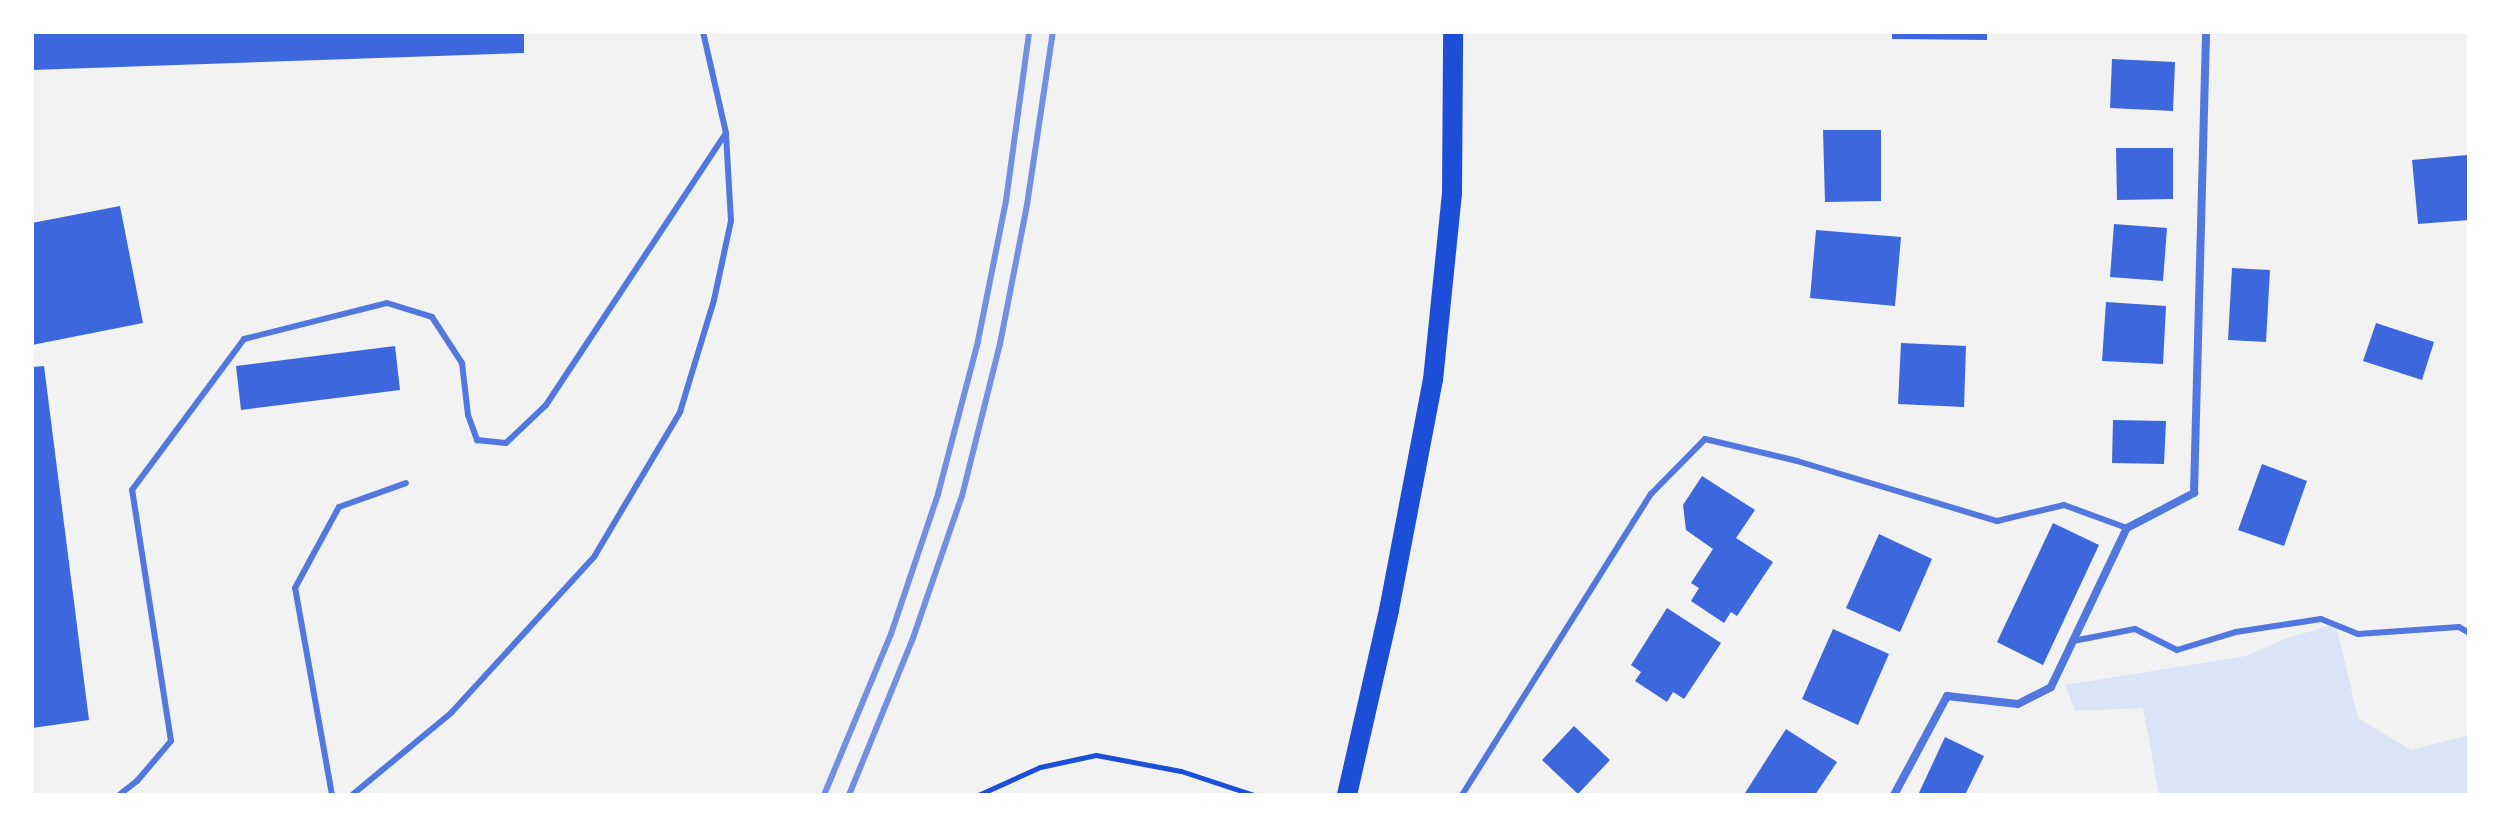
<!DOCTYPE html>
<html>
<head>
<meta charset="utf-8">
<style>
	body { margin:0 }
	#map { position:relative; width:2501px; height:827px; overflow:hidden; background:#f2f2f2; font-family:"Golos Text",sans-serif }
	div>[style] { position:absolute }
	.green>* { inset:0; background:#dbe4f7 }
	.building>* { inset:0; background:#3d67dc }
	.path>* { height:5px; margin:-2.5px; padding:0 2.5px; transform-origin:2.5px; border-radius:2.5px; background:#1d4ed8 }
	.service>* { height:6px; margin:-3px; padding:0 3px; transform-origin:3px; border-radius:3px; background:#5277de }
	.minor>* { height:8px; margin:-4px; padding:0 4px; transform-origin:4px; border-radius:4px; background:#5277de }
	.primary>* { height:20px; margin:-10px; padding:0 10px; transform-origin:10px; border-radius:10px; background:#1d4ed8 }
	.rail>* { height:6px; margin:-3px; padding:0 3px; transform-origin:3px; border-radius:3px; background:#7290e2 }
	span { translate:-50% -50%; white-space:nowrap; text-align:center; line-height:1.15; -webkit-text-stroke:7px #fff; paint-order:stroke }
	.frame { position:absolute; inset:0; border:34px solid #fff; pointer-events:none }
</style>
</head>
<body>
<div id="map">
	<div class="green">
		<div style="clip-path:polygon(2336px 624px,2358px 718px,2411px 750px,2469px 735px,2469px 795px,2159px 795px,2143px 708px,2075px 711px,2065px 685px,2246px 656px,2290px 637px)"></div>
	</div>
	<div class="building">
		<div style="clip-path:polygon(32px 32px,524px 32px,524px 53px,32px 70px)"></div>
		<div style="clip-path:polygon(1892px 32px,1987px 32px,1987px 40px,1892px 39px)"></div>
		<div style="clip-path:polygon(2112px 59px,2175px 62px,2173px 111px,2110px 108px)"></div>
		<div style="clip-path:polygon(1823px 130px,1881px 130px,1881px 201px,1825px 202px)"></div>
		<div style="clip-path:polygon(2116px 148px,2173px 148px,2173px 199px,2117px 200px)"></div>
		<div style="clip-path:polygon(2467px 155px,2469px 220px,2418px 224px,2412px 160px)"></div>
		<div style="clip-path:polygon(120px 206px,143px 323px,32px 345px,32px 223px)"></div>
		<div style="clip-path:polygon(2114px 224px,2167px 228px,2163px 281px,2110px 277px)"></div>
		<div style="clip-path:polygon(1816px 230px,1901px 237px,1895px 306px,1810px 298px)"></div>
		<div style="clip-path:polygon(2232px 268px,2270px 270px,2266px 342px,2228px 340px)"></div>
		<div style="clip-path:polygon(2106px 302px,2166px 306px,2163px 364px,2102px 361px)"></div>
		<div style="clip-path:polygon(2376px 323px,2434px 342px,2422px 380px,2363px 361px)"></div>
		<div style="clip-path:polygon(1901px 343px,1966px 346px,1964px 407px,1898px 404px)"></div>
		<div style="clip-path:polygon(395px 346px,400px 390px,241px 410px,236px 366px)"></div>
		<div style="clip-path:polygon(44px 366px,89px 720px,32px 728px,32px 367px)"></div>
		<div style="clip-path:polygon(2113px 420px,2166px 421px,2164px 464px,2112px 463px)"></div>
		<div style="clip-path:polygon(2262px 464px,2307px 481px,2284px 546px,2238px 530px)"></div>
		<div style="clip-path:polygon(1702px 476px,1755px 510px,1736px 538px,1773px 562px,1737px 616px,1731px 612px,1724px 623px,1691px 601px,1699px 588px,1691px 583px,1713px 549px,1686px 530px,1683px 505px)"></div>
		<div style="clip-path:polygon(2053px 523px,2099px 545px,2043px 665px,1997px 642px)"></div>
		<div style="clip-path:polygon(1879px 534px,1932px 559px,1900px 632px,1846px 608px)"></div>
		<div style="clip-path:polygon(1667px 608px,1721px 643px,1684px 699px,1673px 692px,1667px 702px,1635px 681px,1641px 672px,1631px 665px)"></div>
		<div style="clip-path:polygon(1833px 629px,1889px 654px,1858px 725px,1802px 699px)"></div>
		<div style="clip-path:polygon(1574px 726px,1610px 760px,1578px 794px,1542px 760px)"></div>
		<div style="clip-path:polygon(1786px 729px,1837px 762px,1815px 795px,1749px 795px,1745px 793px)"></div>
		<div style="clip-path:polygon(1945px 737px,1984px 756px,1965px 795px,1918px 795px)"></div>
	</div>
	<div class="path">
		<div style="left:978px;top:795px;width:68px;rotate:-24.3deg"></div>
		<div style="left:1040px;top:767px;width:57px;rotate:-12.1deg"></div>
		<div style="left:1096px;top:755px;width:86px;rotate:10.7deg"></div>
		<div style="left:1181px;top:771px;width:77px;rotate:18.2deg"></div>
	</div>
	<div class="service">
		<div style="left:2073px;top:641px;width:63px;rotate:-11deg"></div>
		<div style="left:2135px;top:629px;width:47px;rotate:26.6deg"></div>
		<div style="left:2177px;top:650px;width:62px;rotate:-17deg"></div>
		<div style="left:2236px;top:632px;width:86px;rotate:-8.7deg"></div>
		<div style="left:2321px;top:619px;width:40px;rotate:22deg"></div>
		<div style="left:2358px;top:634px;width:101px;rotate:-4deg"></div>
		<div style="left:2459px;top:627px;width:12px;rotate:31deg"></div>
		<div style="left:119px;top:795px;width:23px;rotate:-38deg"></div>
		<div style="left:137px;top:781px;width:52px;rotate:-49.6deg"></div>
		<div style="left:171px;top:741px;width:254px;rotate:-98.8deg"></div>
		<div style="left:132px;top:490px;width:188px;rotate:-53.4deg"></div>
		<div style="left:244px;top:339px;width:147px;rotate:-14.1deg"></div>
		<div style="left:387px;top:303px;width:47px;rotate:17.3deg"></div>
		<div style="left:432px;top:317px;width:55px;rotate:56.9deg"></div>
		<div style="left:462px;top:363px;width:52px;rotate:83.4deg"></div>
		<div style="left:468px;top:415px;width:27px;rotate:70deg"></div>
		<div style="left:477px;top:440px;width:29px;rotate:6deg"></div>
		<div style="left:506px;top:443px;width:55px;rotate:-43.5deg"></div>
		<div style="left:546px;top:405px;width:326px;rotate:-56.5deg"></div>
		<div style="left:332px;top:795px;width:210px;rotate:-100.1deg"></div>
		<div style="left:295px;top:588px;width:92px;rotate:-61.5deg"></div>
		<div style="left:339px;top:507px;width:71px;rotate:-19.7deg"></div>
		<div style="left:352px;top:795px;width:129px;rotate:-39.6deg"></div>
		<div style="left:451px;top:713px;width:212px;rotate:-47.5deg"></div>
		<div style="left:594px;top:557px;width:169px;rotate:-59.3deg"></div>
		<div style="left:680px;top:412px;width:117px;rotate:-73.1deg"></div>
		<div style="left:714px;top:300px;width:81px;rotate:-77.9deg"></div>
		<div style="left:731px;top:221px;width:88px;rotate:-93.3deg"></div>
		<div style="left:726px;top:133px;width:104px;rotate:-102.8deg"></div>
		<div style="left:1462px;top:795px;width:355px;rotate:-57.9deg"></div>
		<div style="left:1651px;top:494px;width:77px;rotate:-45.5deg"></div>
		<div style="left:1705px;top:439px;width:95px;rotate:13.4deg"></div>
		<div style="left:1797px;top:461px;width:209px;rotate:16.7deg"></div>
		<div style="left:1997px;top:521px;width:69px;rotate:-13.4deg"></div>
		<div style="left:2064px;top:505px;width:67px;rotate:20.1deg"></div>
	</div>
	<div class="minor">
		<div style="left:1894px;top:795px;width:112px;rotate:-61.8deg"></div>
		<div style="left:1947px;top:696px;width:71px;rotate:6.4deg"></div>
		<div style="left:2018px;top:704px;width:37px;rotate:-27deg"></div>
		<div style="left:2051px;top:687px;width:176px;rotate:-64.5deg"></div>
		<div style="left:2127px;top:528px;width:76px;rotate:-27.6deg"></div>
		<div style="left:2194px;top:493px;width:461px;rotate:-88.5deg"></div>
	</div>
	<div class="primary">
		<div style="left:1347px;top:795px;width:190px;rotate:-77.2deg"></div>
		<div style="left:1389px;top:610px;width:234px;rotate:-79.2deg"></div>
		<div style="left:1433px;top:380px;width:188px;rotate:-84.2deg"></div>
		<div style="left:1452px;top:193px;width:161px;rotate:-89.6deg"></div>
	</div>
	<div class="rail">
		<div style="left:824px;top:795px;width:174px;rotate:-67.4deg"></div>
		<div style="left:891px;top:634px;width:148px;rotate:-71.4deg"></div>
		<div style="left:938px;top:494px;width:158px;rotate:-75.3deg"></div>
		<div style="left:978px;top:341px;width:143px;rotate:-78.7deg"></div>
		<div style="left:1006px;top:201px;width:171px;rotate:-82.2deg"></div>
		<div style="left:849px;top:795px;width:170px;rotate:-67.8deg"></div>
		<div style="left:913px;top:638px;width:150px;rotate:-71deg"></div>
		<div style="left:962px;top:496px;width:157px;rotate:-76deg"></div>
		<div style="left:1000px;top:344px;width:142px;rotate:-79deg"></div>
		<div style="left:1027px;top:205px;width:175px;rotate:-81.5deg"></div>
	</div>
	<div class="frame"></div>
</div>
</body>
</html>
